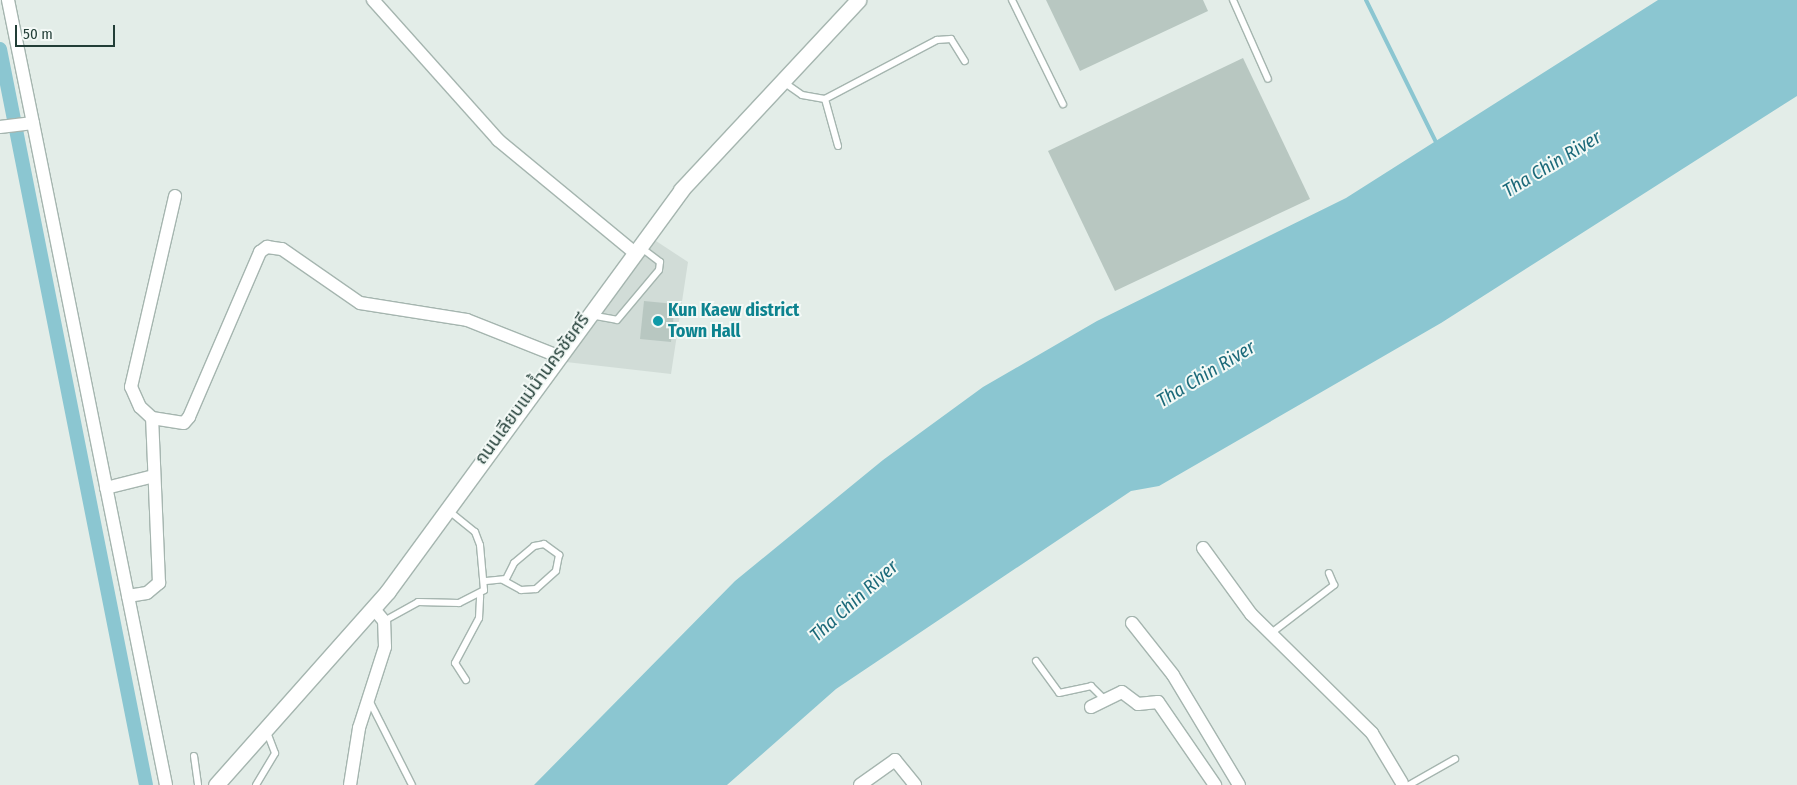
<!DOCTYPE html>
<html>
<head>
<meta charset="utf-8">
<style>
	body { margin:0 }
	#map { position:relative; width:1797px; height:785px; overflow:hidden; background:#e3ede8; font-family:"Fira Sans Condensed","Noto Sans Thai",sans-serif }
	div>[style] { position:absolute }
	.built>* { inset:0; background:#d1dcd7 }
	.water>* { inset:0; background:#8bc6d1 }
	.stream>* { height:4px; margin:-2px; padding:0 2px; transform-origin:2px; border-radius:2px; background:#8bc6d1 }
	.canal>* { height:14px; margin:-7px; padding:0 7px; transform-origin:7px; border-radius:7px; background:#8bc6d1 }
	.building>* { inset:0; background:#b8c7c1 }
	.roads { filter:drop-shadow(1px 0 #a5b5af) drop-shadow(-1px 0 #a5b5af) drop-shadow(0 1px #a5b5af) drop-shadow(0 -1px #a5b5af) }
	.service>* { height:6px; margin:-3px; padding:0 3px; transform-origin:3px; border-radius:3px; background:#fff }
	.minor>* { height:12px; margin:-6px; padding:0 6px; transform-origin:6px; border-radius:6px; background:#fff }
	.secondary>* { height:15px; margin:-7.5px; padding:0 7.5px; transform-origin:7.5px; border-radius:7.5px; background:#fff }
	.dots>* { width:14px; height:14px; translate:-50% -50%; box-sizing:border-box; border:2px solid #f3f9f6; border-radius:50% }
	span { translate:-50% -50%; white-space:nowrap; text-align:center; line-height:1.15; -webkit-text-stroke:4px #f3f9f6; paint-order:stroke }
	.culture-label { font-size:18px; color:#0d838f; font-weight:700 }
	.left { translate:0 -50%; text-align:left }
	.street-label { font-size:18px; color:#223e37 }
	.water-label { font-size:19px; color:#1c6a7a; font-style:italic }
	.scale { position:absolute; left:15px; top:25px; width:100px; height:22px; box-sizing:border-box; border:2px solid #223e37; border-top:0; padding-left:6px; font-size:15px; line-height:18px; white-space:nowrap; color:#223e37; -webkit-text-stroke:4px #f3f9f6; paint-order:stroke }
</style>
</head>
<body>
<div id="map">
	<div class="built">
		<div style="clip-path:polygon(653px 239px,688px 262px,671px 374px,566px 362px)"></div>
	</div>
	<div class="water">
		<div style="clip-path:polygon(1658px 0,1797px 0,1797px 96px,1441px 323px,1159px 486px,1131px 491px,836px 689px,727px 785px,534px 785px,735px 581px,883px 460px,983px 387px,1097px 321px,1346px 198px)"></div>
	</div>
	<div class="stream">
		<div style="left:1366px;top:0;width:161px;rotate:63.8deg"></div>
	</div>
	<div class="canal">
		<div style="left:0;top:49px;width:750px;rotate:78.78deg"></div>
	</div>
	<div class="building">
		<div style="clip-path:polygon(1046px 0,1203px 0,1208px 11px,1080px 71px)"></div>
		<div style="clip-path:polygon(1243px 58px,1310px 199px,1115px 291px,1048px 151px)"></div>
		<div style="clip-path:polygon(644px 301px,675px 304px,671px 342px,640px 339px)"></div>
	</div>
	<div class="roads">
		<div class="service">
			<div style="left:1012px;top:0;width:116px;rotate:63.9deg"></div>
			<div style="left:1233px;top:0;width:86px;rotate:66.1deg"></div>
			<div style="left:782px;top:81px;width:24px;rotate:35deg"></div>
			<div style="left:802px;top:95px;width:23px;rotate:10deg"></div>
			<div style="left:838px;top:146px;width:49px;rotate:-105.5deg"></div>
			<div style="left:825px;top:99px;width:127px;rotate:-27.8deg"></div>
			<div style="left:937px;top:40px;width:14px;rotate:-4deg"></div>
			<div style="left:951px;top:39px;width:26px;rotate:58deg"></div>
			<div style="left:590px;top:315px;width:27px;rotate:10deg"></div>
			<div style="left:617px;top:320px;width:65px;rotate:-50deg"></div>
			<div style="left:659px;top:270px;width:8px;rotate:-83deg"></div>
			<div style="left:660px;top:262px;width:25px;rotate:-143deg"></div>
			<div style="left:486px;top:581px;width:20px;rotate:-6deg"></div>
			<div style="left:506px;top:579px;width:18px;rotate:-63deg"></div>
			<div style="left:514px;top:563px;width:26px;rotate:-40deg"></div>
			<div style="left:534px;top:546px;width:10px;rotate:-11deg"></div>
			<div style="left:544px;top:544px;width:19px;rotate:36deg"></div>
			<div style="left:559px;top:555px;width:16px;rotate:101deg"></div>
			<div style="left:556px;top:571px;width:27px;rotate:138deg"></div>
			<div style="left:536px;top:589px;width:15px;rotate:176deg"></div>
			<div style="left:521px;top:590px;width:21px;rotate:-151deg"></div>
			<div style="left:384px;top:621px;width:39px;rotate:-29deg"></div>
			<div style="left:418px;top:602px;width:41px;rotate:1.4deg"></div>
			<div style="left:459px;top:603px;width:28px;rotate:-27deg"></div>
			<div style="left:484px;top:590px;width:45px;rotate:-95.1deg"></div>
			<div style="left:480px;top:545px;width:14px;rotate:-111deg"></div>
			<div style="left:475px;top:532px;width:35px;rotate:-141deg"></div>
			<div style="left:1270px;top:634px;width:81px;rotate:-37.4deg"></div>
			<div style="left:1334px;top:585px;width:13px;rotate:-113deg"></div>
			<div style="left:1036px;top:661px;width:39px;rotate:54deg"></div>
			<div style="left:1059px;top:693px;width:33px;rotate:-12deg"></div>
			<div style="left:1091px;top:686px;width:18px;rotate:45deg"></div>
			<div style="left:466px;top:680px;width:20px;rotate:-123deg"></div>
			<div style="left:455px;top:663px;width:51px;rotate:-61.9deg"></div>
			<div style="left:479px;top:618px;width:22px;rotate:-87deg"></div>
			<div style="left:369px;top:700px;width:95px;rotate:63.2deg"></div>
			<div style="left:194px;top:756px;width:29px;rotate:82deg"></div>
			<div style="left:256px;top:785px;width:37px;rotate:-59deg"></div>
			<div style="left:275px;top:753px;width:25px;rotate:-111deg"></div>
			<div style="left:1409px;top:785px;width:53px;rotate:-29.5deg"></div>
		</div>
		<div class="minor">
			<div style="left:373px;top:0;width:188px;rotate:48.2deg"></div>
			<div style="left:498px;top:140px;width:176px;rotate:39.5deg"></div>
			<div style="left:33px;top:123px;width:675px;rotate:78.64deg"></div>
			<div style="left:0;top:127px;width:33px;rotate:-7deg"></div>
			<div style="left:33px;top:123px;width:126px;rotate:-101.5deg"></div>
			<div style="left:152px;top:418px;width:16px;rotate:-137deg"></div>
			<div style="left:140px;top:407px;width:22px;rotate:-114deg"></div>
			<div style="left:131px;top:387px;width:196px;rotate:-77deg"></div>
			<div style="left:106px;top:488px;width:49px;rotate:-14deg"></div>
			<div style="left:1203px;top:548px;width:82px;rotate:54deg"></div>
			<div style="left:1251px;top:614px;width:170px;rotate:44.5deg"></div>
			<div style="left:1372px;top:733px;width:58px;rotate:59deg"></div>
			<div style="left:128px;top:596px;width:19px;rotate:-9deg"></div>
			<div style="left:147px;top:593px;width:16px;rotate:-40deg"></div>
			<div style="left:159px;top:583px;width:165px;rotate:-92.4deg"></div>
			<div style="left:152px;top:418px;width:32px;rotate:9deg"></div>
			<div style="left:184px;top:423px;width:8px;rotate:-50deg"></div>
			<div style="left:189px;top:417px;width:180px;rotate:-66.7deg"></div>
			<div style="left:260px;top:252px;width:9px;rotate:-36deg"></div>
			<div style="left:267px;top:247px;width:15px;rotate:8deg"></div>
			<div style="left:282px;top:249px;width:95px;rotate:34.7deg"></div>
			<div style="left:360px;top:303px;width:108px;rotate:9deg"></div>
			<div style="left:467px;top:320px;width:98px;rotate:21.6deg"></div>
			<div style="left:1132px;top:623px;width:66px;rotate:51.7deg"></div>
			<div style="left:1173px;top:675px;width:128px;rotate:59deg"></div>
			<div style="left:1091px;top:707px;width:34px;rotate:-26deg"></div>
			<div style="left:1122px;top:692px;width:20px;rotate:37deg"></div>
			<div style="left:1138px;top:704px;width:20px;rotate:-6deg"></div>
			<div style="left:1158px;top:702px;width:101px;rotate:55.5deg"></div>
			<div style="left:350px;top:785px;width:58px;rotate:-81deg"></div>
			<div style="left:359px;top:728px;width:85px;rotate:-72.2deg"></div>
			<div style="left:385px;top:647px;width:26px;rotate:-92deg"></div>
			<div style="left:384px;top:621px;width:16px;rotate:-130deg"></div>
			<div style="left:860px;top:785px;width:43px;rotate:-35.5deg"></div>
			<div style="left:895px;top:760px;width:32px;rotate:51deg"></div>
		</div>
		<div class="secondary">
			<div style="left:216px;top:785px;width:259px;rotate:-48.4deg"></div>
			<div style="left:388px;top:591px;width:497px;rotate:-53.8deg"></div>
			<div style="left:681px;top:190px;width:260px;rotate:-47deg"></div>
		</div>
	</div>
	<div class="dots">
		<div style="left:658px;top:321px;background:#0f9aa8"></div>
	</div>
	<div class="culture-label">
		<span class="left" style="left:668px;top:321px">Kun Kaew district<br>Town Hall</span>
	</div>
	<div class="street-label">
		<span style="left:532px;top:389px;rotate:-54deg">ถนนเลียบแม่น้ำนครชัยศรี</span>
	</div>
	<div class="water-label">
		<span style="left:1552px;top:164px;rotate:-31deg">Tha Chin River</span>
		<span style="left:1206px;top:374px;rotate:-31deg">Tha Chin River</span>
		<span style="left:854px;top:601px;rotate:-42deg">Tha Chin River</span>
	</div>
	<div class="scale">50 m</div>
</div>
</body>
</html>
